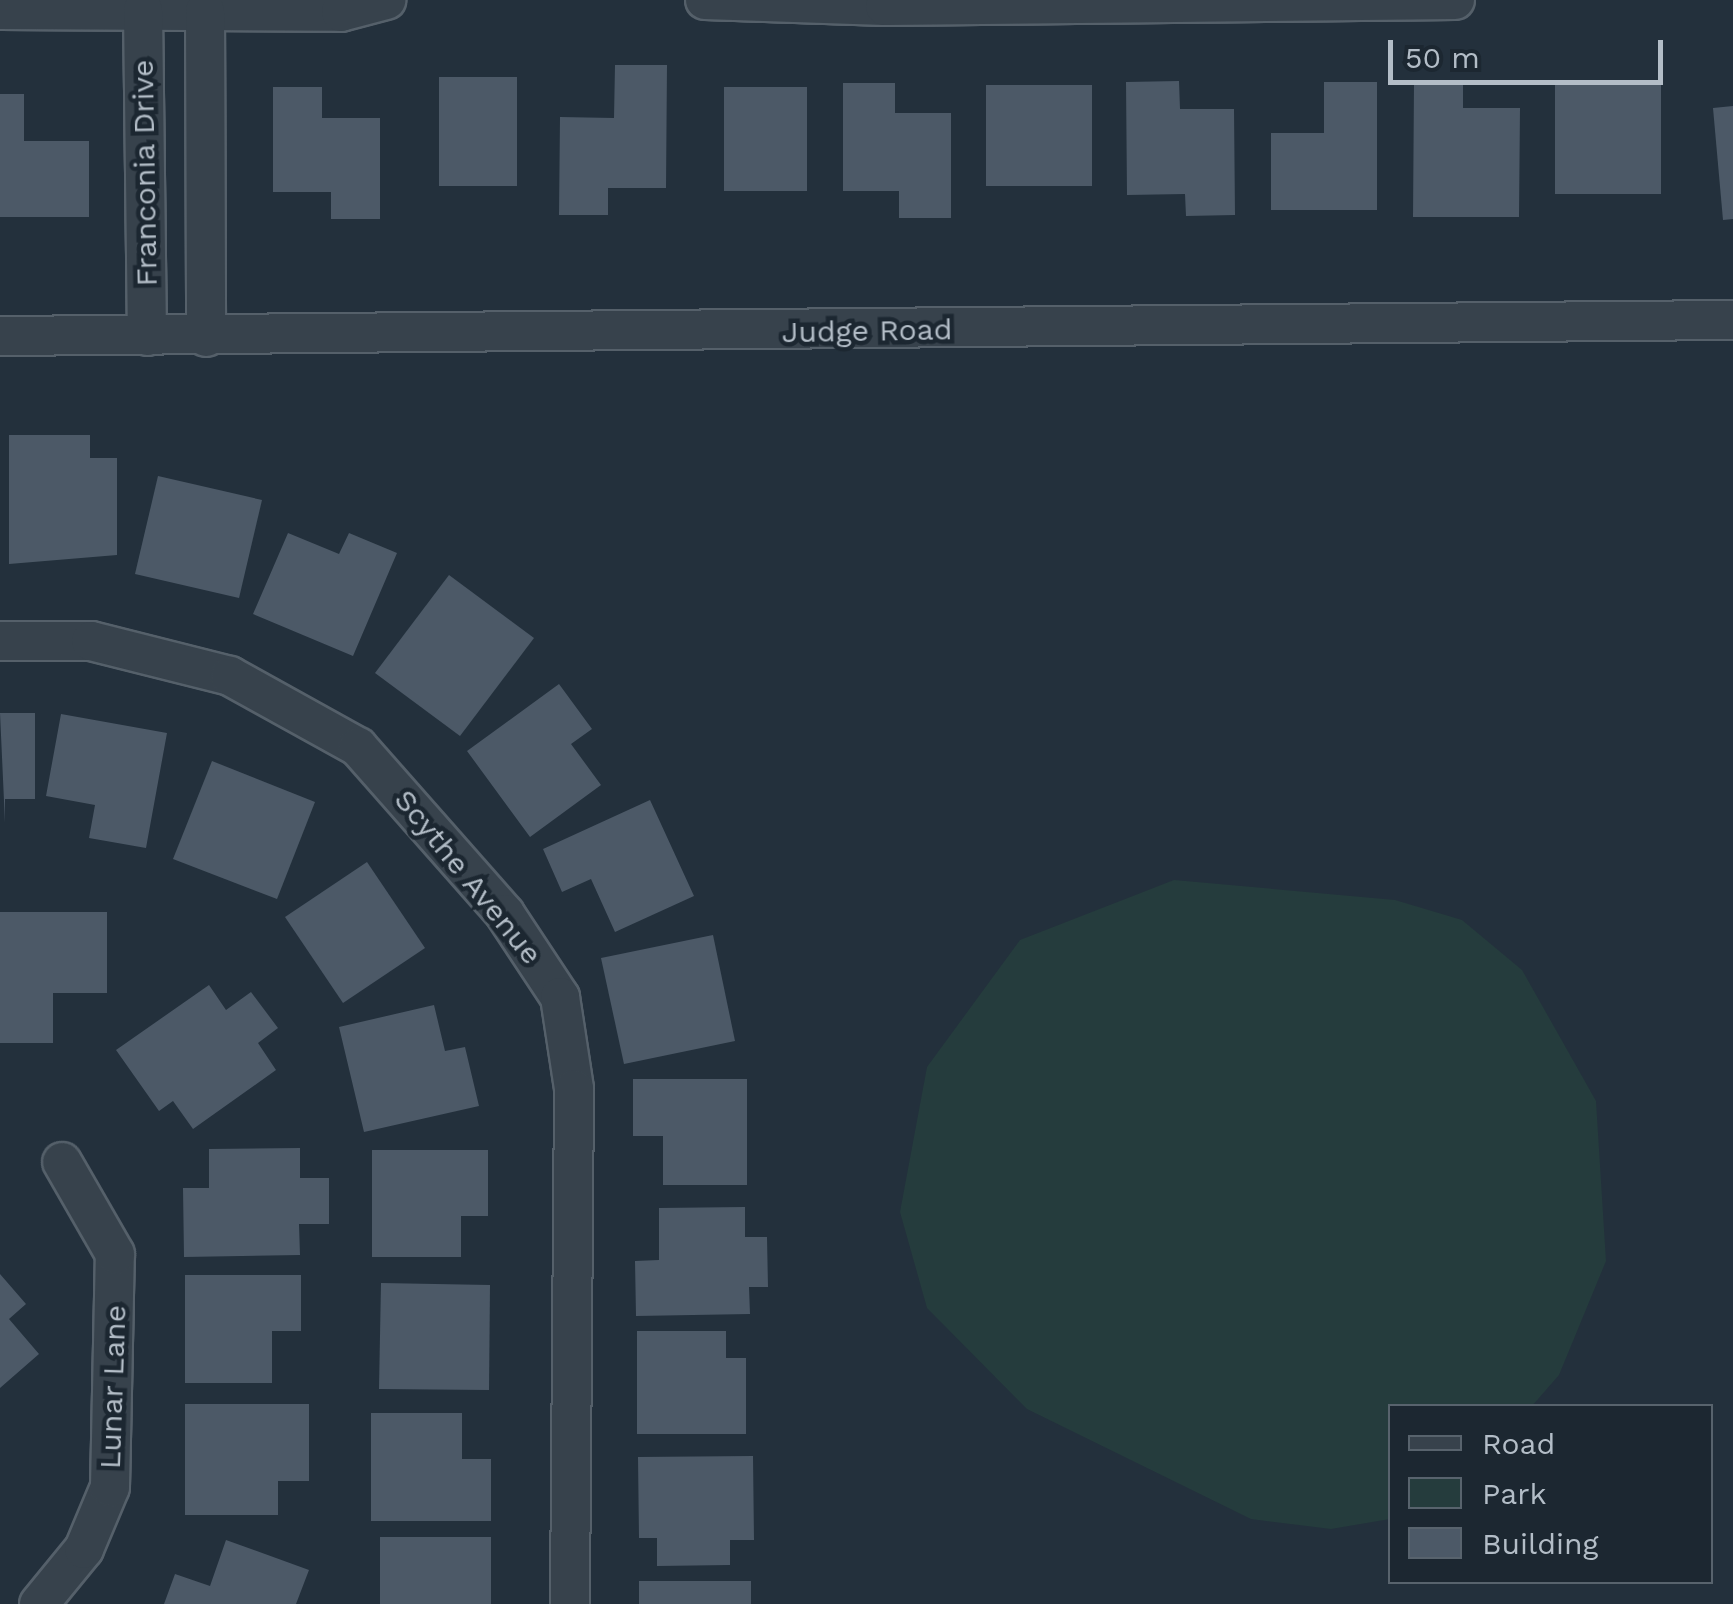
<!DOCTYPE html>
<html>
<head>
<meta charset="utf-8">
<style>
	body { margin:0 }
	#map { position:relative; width:1733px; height:1604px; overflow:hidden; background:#23303c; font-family:"Work Sans",sans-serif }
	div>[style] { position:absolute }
	.green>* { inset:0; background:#253c3d }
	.building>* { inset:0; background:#4c5967 }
	.roads { filter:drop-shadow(2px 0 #55606a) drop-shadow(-2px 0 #55606a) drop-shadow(0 2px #55606a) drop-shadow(0 -2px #55606a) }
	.minor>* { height:38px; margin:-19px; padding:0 19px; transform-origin:19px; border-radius:19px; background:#37424c }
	span { translate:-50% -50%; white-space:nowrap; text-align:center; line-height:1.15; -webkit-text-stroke:9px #1c2731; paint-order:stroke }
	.street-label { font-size:30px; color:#b3bdc7 }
	.legend { position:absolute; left:1388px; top:1404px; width:325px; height:180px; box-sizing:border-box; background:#1c2731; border:2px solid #58636d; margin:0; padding:12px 18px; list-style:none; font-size:30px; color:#b3bdc7 }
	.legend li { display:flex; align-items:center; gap:20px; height:50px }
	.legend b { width:50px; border:2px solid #58636d }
	.scale { position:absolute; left:1388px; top:40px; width:275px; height:45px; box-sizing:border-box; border:5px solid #b3bdc7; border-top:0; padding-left:12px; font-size:30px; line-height:35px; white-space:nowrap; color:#b3bdc7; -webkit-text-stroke:8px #1c2731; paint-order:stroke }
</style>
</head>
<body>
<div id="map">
	<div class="green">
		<div style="clip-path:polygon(1174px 880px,1395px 900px,1462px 920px,1522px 970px,1596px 1101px,1606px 1261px,1559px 1375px,1532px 1406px,1390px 1406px,1390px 1519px,1331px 1529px,1251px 1519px,1027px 1409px,927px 1308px,900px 1212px,927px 1067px,1020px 940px)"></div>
	</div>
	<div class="building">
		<div style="clip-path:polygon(615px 65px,667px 65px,666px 188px,608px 188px,608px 215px,559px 215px,560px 117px,614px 118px)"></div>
		<div style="clip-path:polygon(439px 77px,517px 77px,517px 186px,439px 186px)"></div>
		<div style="clip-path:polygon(1555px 80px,1661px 80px,1661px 194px,1555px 194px)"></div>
		<div style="clip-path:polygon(1179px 81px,1180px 109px,1234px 109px,1235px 215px,1186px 216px,1185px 194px,1127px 195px,1126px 82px)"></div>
		<div style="clip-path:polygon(1324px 82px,1377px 82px,1377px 210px,1271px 210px,1271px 133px,1324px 133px)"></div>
		<div style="clip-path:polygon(1414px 82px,1463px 82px,1463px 108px,1520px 108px,1519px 217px,1413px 217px)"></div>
		<div style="clip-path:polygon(843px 83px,895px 83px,895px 113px,951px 113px,951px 218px,899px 218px,899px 191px,843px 191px)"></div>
		<div style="clip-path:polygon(986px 85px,1092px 85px,1092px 186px,986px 186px)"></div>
		<div style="clip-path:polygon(273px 87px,322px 87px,322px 118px,380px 118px,380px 219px,331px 219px,331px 192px,273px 192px)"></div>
		<div style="clip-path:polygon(724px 87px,807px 87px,807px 191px,724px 191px)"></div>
		<div style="clip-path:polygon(0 94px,24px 94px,24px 141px,89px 141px,89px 217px,0 217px)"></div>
		<div style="clip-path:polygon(1733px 106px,1733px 219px,1723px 220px,1713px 108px)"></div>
		<div style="clip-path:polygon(9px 435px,90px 435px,90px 458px,117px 458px,117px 555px,9px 564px)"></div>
		<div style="clip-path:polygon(158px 476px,262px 500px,239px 598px,135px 574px)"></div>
		<div style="clip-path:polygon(288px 533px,339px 554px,349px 533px,397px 553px,353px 656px,253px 614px)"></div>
		<div style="clip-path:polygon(449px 575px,534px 638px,460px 736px,375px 673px)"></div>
		<div style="clip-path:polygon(559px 684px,592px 729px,571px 744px,601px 785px,530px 837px,467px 751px)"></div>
		<div style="clip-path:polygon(0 713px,35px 713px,35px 799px,5px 799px,5px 823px)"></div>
		<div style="clip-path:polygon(61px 714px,167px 733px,146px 848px,89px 838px,95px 805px,46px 796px)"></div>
		<div style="clip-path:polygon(212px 761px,315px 802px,277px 899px,173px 859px)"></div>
		<div style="clip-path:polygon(650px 800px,694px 896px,615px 932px,591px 879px,562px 892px,543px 849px)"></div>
		<div style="clip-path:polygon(367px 862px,425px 948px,343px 1003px,285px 917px)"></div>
		<div style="clip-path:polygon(0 912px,107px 912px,107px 993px,53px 993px,53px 1043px,0 1043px)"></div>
		<div style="clip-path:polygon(713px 935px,735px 1041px,624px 1064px,601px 958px)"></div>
		<div style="clip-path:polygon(209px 985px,226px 1010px,251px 992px,278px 1028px,258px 1043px,276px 1070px,193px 1129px,173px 1101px,159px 1111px,116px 1050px)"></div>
		<div style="clip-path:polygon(434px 1005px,445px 1051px,465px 1047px,479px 1106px,364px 1132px,339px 1027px)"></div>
		<div style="clip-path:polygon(633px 1079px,747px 1079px,747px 1185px,663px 1185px,663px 1136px,633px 1136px)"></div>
		<div style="clip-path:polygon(300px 1148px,300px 1178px,329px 1178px,329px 1224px,299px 1224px,300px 1255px,184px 1257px,183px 1188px,209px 1188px,209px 1149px)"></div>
		<div style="clip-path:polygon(372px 1150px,488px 1150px,488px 1216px,461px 1216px,461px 1257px,372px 1257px)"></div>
		<div style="clip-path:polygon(745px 1207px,745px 1237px,767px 1237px,768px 1287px,749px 1287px,750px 1314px,636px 1316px,635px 1261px,659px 1260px,659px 1208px)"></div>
		<div style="clip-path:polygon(0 1274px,26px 1304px,9px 1319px,39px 1354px,0 1388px)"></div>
		<div style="clip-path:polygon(185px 1275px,301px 1275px,301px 1331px,272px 1331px,272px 1383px,185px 1383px)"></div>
		<div style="clip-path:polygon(381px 1283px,490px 1285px,489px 1390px,379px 1389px)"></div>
		<div style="clip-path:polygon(637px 1331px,726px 1331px,726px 1358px,746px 1358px,746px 1434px,637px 1434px)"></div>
		<div style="clip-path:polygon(185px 1404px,309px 1404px,309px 1481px,278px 1481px,278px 1515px,185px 1515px)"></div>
		<div style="clip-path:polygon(371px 1413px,462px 1413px,462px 1459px,491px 1459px,491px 1521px,371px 1521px)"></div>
		<div style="clip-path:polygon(753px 1456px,754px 1540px,730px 1540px,730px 1565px,657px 1566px,657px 1538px,639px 1538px,638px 1457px)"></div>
		<div style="clip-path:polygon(380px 1537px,491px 1537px,491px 1604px,380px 1604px)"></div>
		<div style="clip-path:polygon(226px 1540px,309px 1570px,296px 1604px,164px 1604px,175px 1574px,210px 1586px)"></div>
		<div style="clip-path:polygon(639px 1581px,751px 1581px,751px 1604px,639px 1604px)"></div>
	</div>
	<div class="roads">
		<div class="minor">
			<div style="left:705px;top:0;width:180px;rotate:1.9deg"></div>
			<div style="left:885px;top:6px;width:570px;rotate:-0.6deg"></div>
			<div style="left:0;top:10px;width:341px;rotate:0.3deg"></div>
			<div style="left:341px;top:12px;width:47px;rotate:-14.9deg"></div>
			<div style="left:143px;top:10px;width:326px;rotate:89.3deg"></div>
			<div style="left:205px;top:11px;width:326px;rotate:89.8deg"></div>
			<div style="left:0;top:336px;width:1733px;rotate:-0.53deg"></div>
			<div style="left:0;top:641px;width:91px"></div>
			<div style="left:91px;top:641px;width:143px;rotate:14.1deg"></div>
			<div style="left:230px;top:676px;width:146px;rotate:29deg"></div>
			<div style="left:358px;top:747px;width:222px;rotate:48.6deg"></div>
			<div style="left:505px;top:914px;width:100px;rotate:56.5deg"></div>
			<div style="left:560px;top:997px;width:93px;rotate:81.3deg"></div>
			<div style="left:574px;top:1089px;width:515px;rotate:90.45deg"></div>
			<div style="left:39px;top:1604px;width:71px;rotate:-50.7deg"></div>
			<div style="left:84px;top:1549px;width:67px;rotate:-67.2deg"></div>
			<div style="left:110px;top:1487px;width:233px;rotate:-88.8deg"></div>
			<div style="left:115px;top:1254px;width:106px;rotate:-119.9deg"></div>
		</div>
	</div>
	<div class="street-label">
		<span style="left:145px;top:173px;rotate:-91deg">Franconia Drive</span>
		<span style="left:867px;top:331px;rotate:-1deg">Judge Road</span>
		<span style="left:468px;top:877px;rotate:51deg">Scythe Avenue</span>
		<span style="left:113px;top:1387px;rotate:-88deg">Lunar Lane</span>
	</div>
	<ul class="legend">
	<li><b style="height:12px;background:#37424c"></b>Road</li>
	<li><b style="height:28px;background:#253c3d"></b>Park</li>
	<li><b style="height:28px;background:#4c5967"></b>Building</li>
	</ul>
	<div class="scale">50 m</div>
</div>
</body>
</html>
